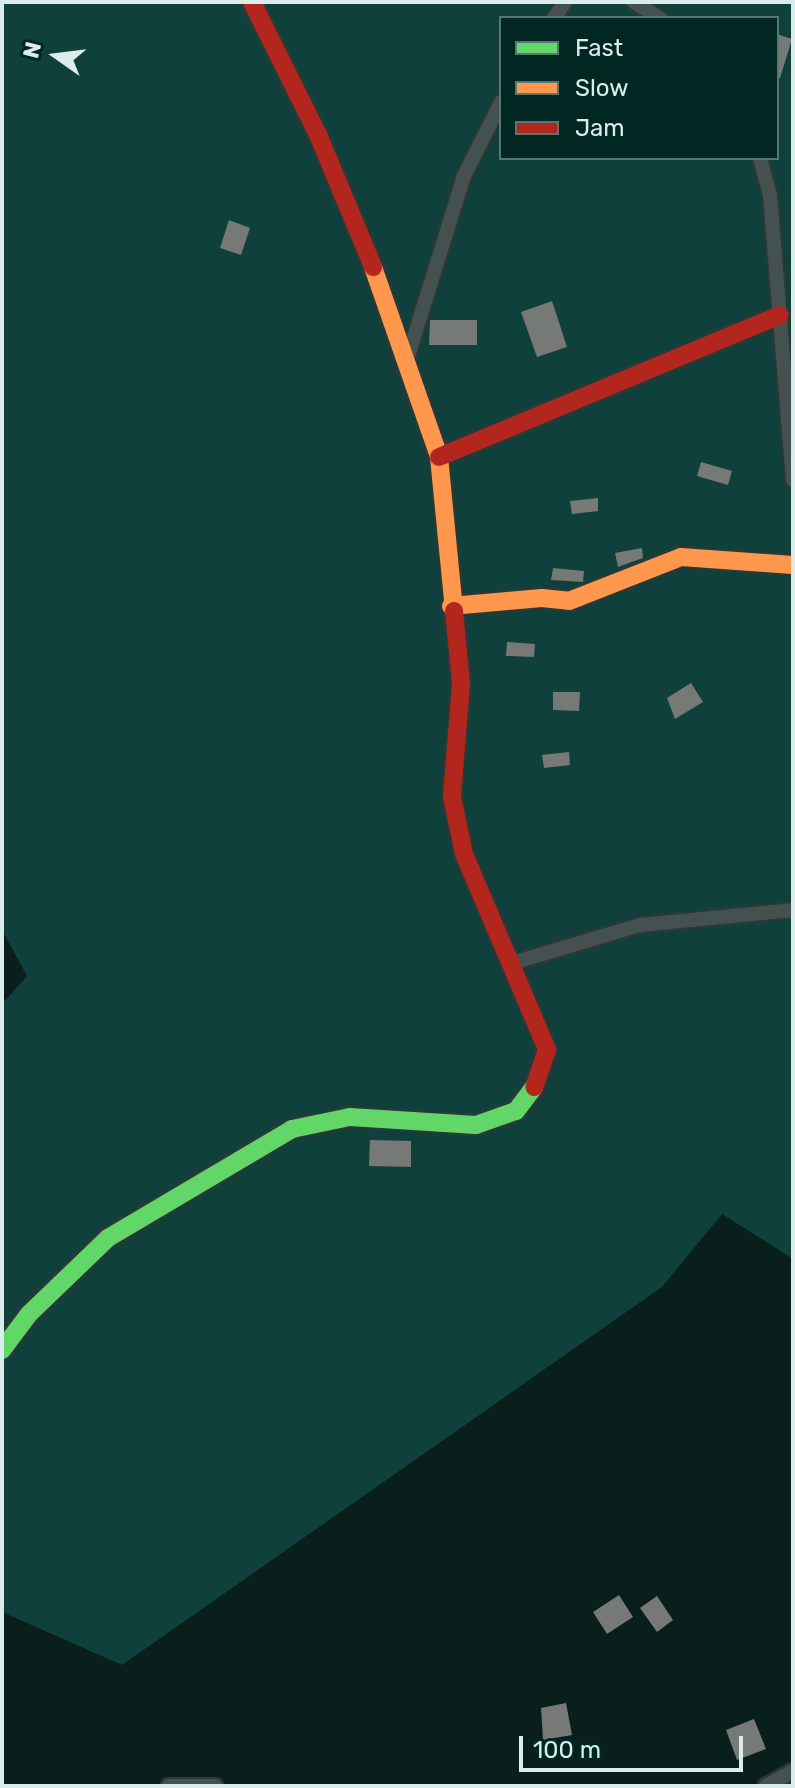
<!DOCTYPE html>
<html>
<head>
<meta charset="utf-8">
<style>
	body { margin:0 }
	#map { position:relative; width:795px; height:1788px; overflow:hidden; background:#091f1c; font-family:Rubik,sans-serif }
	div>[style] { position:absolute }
	.green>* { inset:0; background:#0f403b }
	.building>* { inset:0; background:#767976 }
	.roads { filter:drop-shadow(2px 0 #283a37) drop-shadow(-2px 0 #283a37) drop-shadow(0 2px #283a37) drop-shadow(0 -2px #283a37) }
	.street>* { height:14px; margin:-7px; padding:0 7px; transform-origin:7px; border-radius:7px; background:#455150 }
	.fast>* { height:18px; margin:-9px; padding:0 9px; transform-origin:9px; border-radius:9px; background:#63d668 }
	.slow>* { height:18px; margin:-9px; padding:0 9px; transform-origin:9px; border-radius:9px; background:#ff974d }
	.jam>* { height:18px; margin:-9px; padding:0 9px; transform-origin:9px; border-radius:9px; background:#b3261e }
	span { translate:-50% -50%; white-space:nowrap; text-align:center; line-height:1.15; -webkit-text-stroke:8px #012723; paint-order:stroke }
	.frame { position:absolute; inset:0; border:4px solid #daedea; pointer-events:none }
	.legend { position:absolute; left:499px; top:16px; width:280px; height:144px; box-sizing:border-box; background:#012723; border:2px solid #587673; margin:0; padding:10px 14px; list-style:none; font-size:24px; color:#daedea }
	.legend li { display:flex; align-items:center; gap:16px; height:40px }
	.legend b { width:40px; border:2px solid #587673 }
	.north { position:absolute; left:16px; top:16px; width:80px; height:80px; -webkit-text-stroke:6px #012723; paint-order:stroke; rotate:284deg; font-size:22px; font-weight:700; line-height:32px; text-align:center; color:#daedea }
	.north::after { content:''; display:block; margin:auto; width:28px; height:36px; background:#daedea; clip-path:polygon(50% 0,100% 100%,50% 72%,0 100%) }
	.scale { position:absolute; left:519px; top:1736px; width:224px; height:36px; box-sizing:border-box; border:4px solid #daedea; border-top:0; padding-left:10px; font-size:24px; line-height:28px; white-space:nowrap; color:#daedea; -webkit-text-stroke:6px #012723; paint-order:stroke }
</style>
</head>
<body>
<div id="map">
	<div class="green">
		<div style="clip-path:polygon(evenodd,2px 2px,793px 2px,793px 1259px,722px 1214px,662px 1287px,122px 1665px,2px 1612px,2px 1004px,27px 976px,2px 930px,2px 2px,501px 18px,777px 18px,777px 158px,501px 158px,501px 18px)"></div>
	</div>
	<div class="building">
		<div style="clip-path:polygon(777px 34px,792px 39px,780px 78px,777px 78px)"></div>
		<div style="clip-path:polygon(229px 220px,250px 228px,241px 255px,220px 248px)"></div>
		<div style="clip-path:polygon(552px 301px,567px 347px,537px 357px,521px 312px)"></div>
		<div style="clip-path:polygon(430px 320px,477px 320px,477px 345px,429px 345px)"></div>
		<div style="clip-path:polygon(701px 462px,732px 471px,728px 485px,697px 476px)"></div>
		<div style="clip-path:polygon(598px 498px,598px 511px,572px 514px,570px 501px)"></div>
		<div style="clip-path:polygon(642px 548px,643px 558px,618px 567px,615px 553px)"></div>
		<div style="clip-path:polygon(553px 568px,584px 571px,583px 582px,551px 580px)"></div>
		<div style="clip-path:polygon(507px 642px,535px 644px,534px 657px,506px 656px)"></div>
		<div style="clip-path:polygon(691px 683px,703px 702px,675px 719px,667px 698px)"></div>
		<div style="clip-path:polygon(553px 692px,580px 692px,579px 711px,553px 710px)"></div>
		<div style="clip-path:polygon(569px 752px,570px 765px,544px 768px,542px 755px)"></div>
		<div style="clip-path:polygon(370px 1140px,411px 1141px,411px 1167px,369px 1166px)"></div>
		<div style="clip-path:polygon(619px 1595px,633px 1617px,607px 1634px,593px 1612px)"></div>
		<div style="clip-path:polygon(657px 1596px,673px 1620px,657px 1632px,640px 1608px)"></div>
		<div style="clip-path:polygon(566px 1703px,572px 1735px,543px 1740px,541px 1708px)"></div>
		<div style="clip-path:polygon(754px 1719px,766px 1749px,737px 1760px,726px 1730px)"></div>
	</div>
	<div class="roads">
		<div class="street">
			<div style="left:634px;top:2px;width:31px;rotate:32deg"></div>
			<div style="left:554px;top:18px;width:19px;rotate:-55deg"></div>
			<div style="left:760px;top:158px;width:38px;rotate:75deg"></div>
			<div style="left:770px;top:195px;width:286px;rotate:85.4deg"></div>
			<div style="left:406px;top:363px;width:196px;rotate:-72.8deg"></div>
			<div style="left:464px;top:176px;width:83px;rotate:-63.4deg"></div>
			<div style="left:509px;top:964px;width:137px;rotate:-16.6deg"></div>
			<div style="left:640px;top:925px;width:154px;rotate:-5.6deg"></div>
			<div style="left:169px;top:1786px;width:46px"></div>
			<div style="left:766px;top:1786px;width:31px;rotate:-29deg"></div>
		</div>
		<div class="fast">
			<div style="left:2px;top:1350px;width:45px;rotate:-53.1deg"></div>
			<div style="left:29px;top:1314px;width:110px;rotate:-43.9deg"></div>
			<div style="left:108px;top:1238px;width:214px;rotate:-30.6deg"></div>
			<div style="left:292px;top:1129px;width:59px;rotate:-11.7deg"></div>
			<div style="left:350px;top:1117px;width:126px;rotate:3.6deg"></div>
			<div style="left:476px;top:1125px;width:42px;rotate:-19.3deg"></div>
			<div style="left:516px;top:1111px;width:30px;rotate:-53deg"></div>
		</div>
		<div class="slow">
			<div style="left:373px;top:267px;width:201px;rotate:70.8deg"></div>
			<div style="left:439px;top:457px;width:155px;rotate:84.4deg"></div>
			<div style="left:451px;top:606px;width:91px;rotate:-5deg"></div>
			<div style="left:542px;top:598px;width:27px;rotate:6deg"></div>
			<div style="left:569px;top:601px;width:120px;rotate:-21.4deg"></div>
			<div style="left:681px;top:557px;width:112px;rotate:4.1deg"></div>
		</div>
		<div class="jam">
			<div style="left:252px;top:2px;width:151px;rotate:63.6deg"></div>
			<div style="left:319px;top:137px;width:141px;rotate:67.4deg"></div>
			<div style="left:439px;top:457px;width:369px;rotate:-22.6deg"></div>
			<div style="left:454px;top:611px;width:73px;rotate:84.5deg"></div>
			<div style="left:461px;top:684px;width:113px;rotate:94.6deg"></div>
			<div style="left:452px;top:797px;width:58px;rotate:78.1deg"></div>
			<div style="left:464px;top:854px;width:213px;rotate:67deg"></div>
			<div style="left:547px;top:1050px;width:39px;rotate:109deg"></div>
		</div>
	</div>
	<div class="frame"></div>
	<ul class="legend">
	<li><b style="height:10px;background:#63d668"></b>Fast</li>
	<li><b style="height:10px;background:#ff974d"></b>Slow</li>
	<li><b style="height:10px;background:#b3261e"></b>Jam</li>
	</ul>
	<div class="north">N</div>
	<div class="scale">100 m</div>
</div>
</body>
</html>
